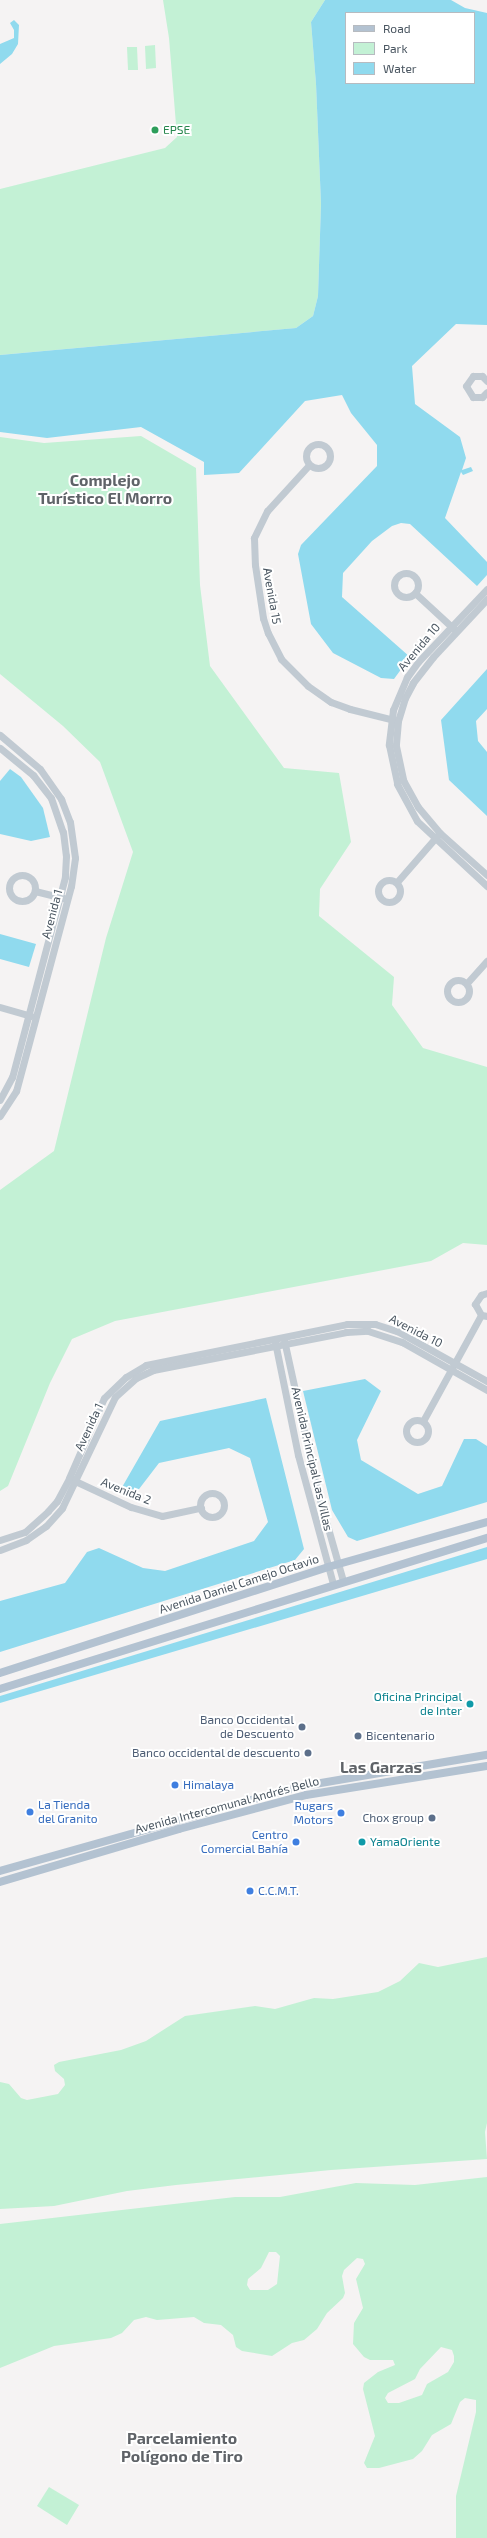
<!DOCTYPE html>
<html>
<head>
<meta charset="utf-8">
<style>
	body { margin:0 }
	#map { position:relative; width:487px; height:2538px; overflow:hidden; background:#f5f3f3; font-family:"Exo 2",sans-serif }
	div>[style] { position:absolute }
	.green>* { inset:0; background:#c3f1d5 }
	.water>* { inset:0; background:#90daee }
	.minor>* { height:7px; margin:-3.5px; padding:0 3.5px; transform-origin:3.5px; border-radius:3.5px; background:#c1cad2 }
	.minor>.ring { margin:-3.5px; padding:0; box-sizing:content-box; background:none; border:7px solid #c1cad2; border-radius:50% }
	.major>* { height:8px; margin:-4px; padding:0 4px; transform-origin:4px; border-radius:4px; background:#b3c2d1 }
	.dots>* { width:11px; height:11px; translate:-50% -50%; box-sizing:border-box; border:2px solid #fff; border-radius:50% }
	span { translate:-50% -50%; white-space:nowrap; text-align:center; line-height:1.15; -webkit-text-stroke:4px #fff; paint-order:stroke }
	.leisure-label { font-size:12px; color:#27864d }
	.left { translate:0 -50%; text-align:left }
	.street-label { font-size:12px; color:#4a5661 }
	.culture-label { font-size:12px; color:#0d838f }
	.right { translate:-100% -50%; text-align:right }
	.service-label { font-size:12px; color:#4e5e75 }
	.shop-label { font-size:12px; color:#366cbe }
	.district-label { font-size:16px; color:#5f6368; font-weight:700 }
	.legend { position:absolute; left:345px; top:12px; width:130px; height:72px; box-sizing:border-box; background:#fff; border:1px solid #b7bbc0; margin:0; padding:5px 7px; list-style:none; font-size:12px; color:#4a5661 }
	.legend li { display:flex; align-items:center; gap:8px; height:20px }
	.legend b { width:20px; border:1px solid #b7bbc0 }
</style>
</head>
<body>
<div id="map">
	<div class="green">
		<div style="clip-path:polygon(163px 0,325px 0,311px 22px,316px 84px,321px 204px,318px 296px,313px 316px,296px 328px,0 355px,0 189px,165px 148px,177px 137px,169px 38px)"></div>
		<div style="clip-path:polygon(155px 45px,156px 68px,146px 69px,145px 46px)"></div>
		<div style="clip-path:polygon(127px 47px,137px 47px,138px 70px,128px 70px)"></div>
		<div style="clip-path:polygon(141px 436px,196px 468px,200px 585px,210px 666px,284px 768px,339px 773px,351px 842px,320px 889px,319px 916px,394px 977px,392px 1005px,423px 1048px,487px 1067px,487px 1245px,463px 1243px,431px 1261px,115px 1321px,72px 1339px,50px 1383px,8px 1486px,0 1491px,0 1190px,54px 1151px,106px 938px,133px 852px,100px 762px,63px 726px,0 674px,0 437px,44px 443px)"></div>
		<div style="clip-path:polygon(487px 1957px,487px 2123px,485px 2132px,487px 2159px,331px 2170px,176px 2185px,127px 2191px,54px 2206px,0 2209px,0 2082px,9px 2084px,21px 2098px,27px 2100px,58px 2094px,65px 2085px,64px 2079px,55px 2071px,54px 2065px,59px 2062px,121px 2050px,146px 2041px,185px 2016px,255px 2006px,275px 2009px,314px 1998px,333px 1999px,378px 1992px,400px 1981px,419px 1963px,438px 1967px)"></div>
		<div style="clip-path:polygon(evenodd,487px 2177px,487px 2538px,456px 2538px,456px 2496px,476px 2412px,476px 2400px,465px 2398px,460px 2402px,451px 2424px,432px 2435px,422px 2451px,413px 2459px,379px 2468px,367px 2468px,364px 2463px,375px 2436px,363px 2389px,364px 2383px,378px 2372px,395px 2365px,393px 2360px,370px 2360px,364px 2357px,353px 2344px,354px 2323px,363px 2308px,356px 2279px,365px 2264px,363px 2259px,357px 2258px,344px 2270px,342px 2276px,345px 2293px,343px 2298px,327px 2313px,317px 2329px,304px 2340px,292px 2343px,272px 2356px,242px 2351px,236px 2347px,233px 2335px,221px 2325px,204px 2323px,194px 2317px,157px 2320px,146px 2317px,134px 2320px,122px 2333px,111px 2338px,54px 2346px,0 2368px,0 2224px,235px 2197px,280px 2197px,356px 2183px,415px 2185px,487px 2177px,269px 2252px,276px 2252px,280px 2256px,277px 2284px,268px 2290px,250px 2290px,247px 2285px,248px 2279px,261px 2268px,269px 2252px,487px 2177px,441px 2347px,452px 2350px,454px 2356px,454px 2362px,448px 2372px,427px 2384px,422px 2395px,399px 2403px,388px 2403px,385px 2398px,388px 2393px,415px 2379px,420px 2369px,441px 2347px)"></div>
		<div style="clip-path:polygon(49px 2487px,79px 2505px,67px 2525px,37px 2506px)"></div>
	</div>
	<div class="water">
		<div style="clip-path:polygon(evenodd,325px 0,451px 0,465px 8px,487px 13px,487px 325px,456px 324px,412px 366px,415px 404px,460px 437px,466px 458px,462px 470px,471px 467px,473px 471px,463px 475px,461px 472px,445px 518px,487px 562px,487px 575px,477px 586px,410px 524px,401px 523px,392px 526px,372px 541px,343px 573px,342px 597px,410px 657px,394px 679px,381px 678px,333px 653px,311px 624px,298px 554px,301px 545px,377px 466px,377px 445px,351px 413px,342px 395px,305px 401px,239px 473px,204px 475px,204px 462px,141px 427px,47px 438px,0 432px,0 355px,296px 328px,313px 316px,318px 296px,321px 204px,316px 84px,311px 22px,325px 0,346px 13px,474px 13px,474px 83px,346px 83px,346px 13px)"></div>
		<div style="clip-path:polygon(14px 20px,19px 25px,18px 44px,12px 54px,0 64px,0 44px,14px 38px,14px 30px,10px 23px)"></div>
		<div style="clip-path:polygon(487px 669px,487px 709px,476px 721px,478px 741px,487px 752px,487px 816px,449px 780px,441px 720px)"></div>
		<div style="clip-path:polygon(10px 769px,21px 777px,43px 808px,50px 837px,31px 841px,0 834px,0 781px)"></div>
		<div style="clip-path:polygon(0 934px,36px 944px,29px 967px,0 959px)"></div>
		<div style="clip-path:polygon(365px 1379px,381px 1391px,357px 1440px,361px 1460px,418px 1494px,442px 1486px,464px 1439px,476px 1439px,487px 1446px,487px 1502px,357px 1541px,348px 1537px,332px 1510px,303px 1391px)"></div>
		<div style="clip-path:polygon(266px 1398px,304px 1549px,295px 1560px,0 1652px,0 1601px,65px 1583px,87px 1552px,99px 1548px,143px 1568px,165px 1571px,254px 1541px,268px 1522px,250px 1458px,229px 1448px,159px 1463px,136px 1493px,121px 1489px,160px 1421px)"></div>
		<div style="clip-path:polygon(487px 1547px,487px 1559px,0 1703px,0 1696px)"></div>
	</div>
	<div class="minor">
		<div style="left:487px;top:381px;width:7px;rotate:-135deg"></div>
		<div style="left:482px;top:376px;width:9px;rotate:180deg"></div>
		<div style="left:473px;top:376px;width:12px;rotate:125deg"></div>
		<div style="left:466px;top:386px;width:13px;rotate:58deg"></div>
		<div style="left:473px;top:397px;width:9px"></div>
		<div style="left:482px;top:397px;width:7px;rotate:-45deg"></div>
		<div class="ring" style="left:306px;top:444px;width:17px;height:17px"></div>
		<div style="left:309px;top:465px;width:62px;rotate:132.4deg"></div>
		<div style="left:267px;top:511px;width:30px;rotate:116deg"></div>
		<div style="left:254px;top:538px;width:27px;rotate:88deg"></div>
		<div style="left:255px;top:565px;width:54px;rotate:81.4deg"></div>
		<div style="left:263px;top:618px;width:16px;rotate:72deg"></div>
		<div style="left:268px;top:633px;width:29px;rotate:63deg"></div>
		<div style="left:281px;top:659px;width:38px;rotate:45deg"></div>
		<div style="left:308px;top:686px;width:28px;rotate:35deg"></div>
		<div style="left:331px;top:702px;width:20px;rotate:20deg"></div>
		<div style="left:350px;top:709px;width:49px;rotate:14deg"></div>
		<div class="ring" style="left:394px;top:573px;width:17px;height:17px"></div>
		<div style="left:487px;top:589px;width:100px;rotate:133.4deg"></div>
		<div style="left:418px;top:662px;width:19px;rotate:126deg"></div>
		<div style="left:407px;top:677px;width:36px;rotate:113deg"></div>
		<div style="left:393px;top:710px;width:35px;rotate:97deg"></div>
		<div style="left:389px;top:745px;width:40px;rotate:78deg"></div>
		<div style="left:397px;top:784px;width:42px;rotate:61.6deg"></div>
		<div style="left:417px;top:821px;width:96px;rotate:42.9deg"></div>
		<div style="left:415px;top:593px;width:54px;rotate:42.8deg"></div>
		<div style="left:487px;top:599px;width:79px;rotate:133deg"></div>
		<div style="left:433px;top:657px;width:33px;rotate:128deg"></div>
		<div style="left:413px;top:683px;width:17px;rotate:118deg"></div>
		<div style="left:405px;top:698px;width:24px;rotate:107deg"></div>
		<div style="left:398px;top:721px;width:25px;rotate:95deg"></div>
		<div style="left:396px;top:746px;width:35px;rotate:78deg"></div>
		<div style="left:403px;top:780px;width:31px;rotate:61deg"></div>
		<div style="left:418px;top:807px;width:34px;rotate:50deg"></div>
		<div style="left:440px;top:833px;width:63px;rotate:41.8deg"></div>
		<div style="left:0;top:735px;width:52px;rotate:40.4deg"></div>
		<div style="left:40px;top:769px;width:37px;rotate:55deg"></div>
		<div style="left:61px;top:799px;width:25px;rotate:69deg"></div>
		<div style="left:70px;top:822px;width:36px;rotate:82deg"></div>
		<div style="left:75px;top:858px;width:28px;rotate:98deg"></div>
		<div style="left:71px;top:886px;width:212px;rotate:105deg"></div>
		<div style="left:16px;top:1091px;width:30px;rotate:123deg"></div>
		<div style="left:0;top:748px;width:43px;rotate:39.3deg"></div>
		<div style="left:33px;top:775px;width:29px;rotate:52deg"></div>
		<div style="left:51px;top:798px;width:36px;rotate:71deg"></div>
		<div style="left:63px;top:832px;width:24px;rotate:83deg"></div>
		<div style="left:66px;top:856px;width:21px;rotate:93deg"></div>
		<div style="left:65px;top:877px;width:207px;rotate:104.8deg"></div>
		<div style="left:12px;top:1077px;width:26px;rotate:118deg"></div>
		<div class="ring" style="left:9px;top:875px;width:19px;height:19px"></div>
		<div class="ring" style="left:378px;top:880px;width:15px;height:15px"></div>
		<div style="left:397px;top:882px;width:61px;rotate:-49deg"></div>
		<div style="left:35px;top:891px;width:30px;rotate:14deg"></div>
		<div class="ring" style="left:447px;top:980px;width:15px;height:15px"></div>
		<div style="left:467px;top:983px;width:30px;rotate:-48deg"></div>
		<div style="left:0;top:1007px;width:32px;rotate:16deg"></div>
		<div style="left:487px;top:1293px;width:6px;rotate:162deg"></div>
		<div style="left:481px;top:1295px;width:11px;rotate:124deg"></div>
		<div style="left:475px;top:1304px;width:13px;rotate:61deg"></div>
		<div style="left:481px;top:1315px;width:6px;rotate:9deg"></div>
		<div style="left:284px;top:1340px;width:149px;rotate:77.6deg"></div>
		<div style="left:316px;top:1486px;width:99px;rotate:74.1deg"></div>
		<div style="left:275px;top:1342px;width:115px;rotate:78.5deg"></div>
		<div style="left:298px;top:1455px;width:134px;rotate:74.8deg"></div>
		<div class="ring" style="left:406px;top:1420px;width:15px;height:15px"></div>
		<div style="left:423px;top:1421px;width:121px;rotate:-61.3deg"></div>
		<div style="left:73px;top:1480px;width:64px;rotate:25deg"></div>
		<div style="left:131px;top:1507px;width:32px;rotate:16deg"></div>
		<div style="left:162px;top:1516px;width:40px;rotate:-12deg"></div>
		<div class="ring" style="left:200px;top:1493px;width:17px;height:17px"></div>
		<div style="left:0;top:1540px;width:26px;rotate:-18deg"></div>
		<div style="left:25px;top:1532px;width:31px;rotate:-42deg"></div>
		<div style="left:48px;top:1511px;width:13px;rotate:-48deg"></div>
		<div style="left:57px;top:1501px;width:26px;rotate:-62deg"></div>
		<div style="left:69px;top:1478px;width:87px;rotate:-66.4deg"></div>
		<div style="left:104px;top:1398px;width:30px;rotate:-44deg"></div>
		<div style="left:126px;top:1377px;width:23px;rotate:-31deg"></div>
		<div style="left:146px;top:1365px;width:205px;rotate:-11.5deg"></div>
		<div style="left:347px;top:1324px;width:28px"></div>
		<div style="left:375px;top:1324px;width:23px;rotate:18deg"></div>
		<div style="left:397px;top:1331px;width:103px;rotate:29.1deg"></div>
		<div style="left:0;top:1550px;width:28px;rotate:-21deg"></div>
		<div style="left:26px;top:1540px;width:24px;rotate:-35deg"></div>
		<div style="left:46px;top:1526px;width:24px;rotate:-48deg"></div>
		<div style="left:62px;top:1508px;width:123px;rotate:-64.5deg"></div>
		<div style="left:115px;top:1397px;width:28px;rotate:-42deg"></div>
		<div style="left:136px;top:1378px;width:19px;rotate:-25deg"></div>
		<div style="left:153px;top:1370px;width:197px;rotate:-11.1deg"></div>
		<div style="left:346px;top:1332px;width:22px;rotate:-3deg"></div>
		<div style="left:368px;top:1331px;width:36px;rotate:18deg"></div>
		<div style="left:402px;top:1342px;width:98px;rotate:29.5deg"></div>
	</div>
	<div class="major">
		<div style="left:0;top:1673px;width:345px;rotate:-17.9deg"></div>
		<div style="left:328px;top:1567px;width:165px;rotate:-15.8deg"></div>
		<div style="left:0;top:1689px;width:510px;rotate:-17.23deg"></div>
		<div style="left:0;top:1871px;width:309px;rotate:-15.8deg"></div>
		<div style="left:297px;top:1787px;width:193px;rotate:-9.6deg"></div>
		<div style="left:0;top:1882px;width:187px;rotate:-16.5deg"></div>
		<div style="left:179px;top:1829px;width:131px;rotate:-15deg"></div>
		<div style="left:306px;top:1795px;width:183px;rotate:-9.1deg"></div>
	</div>
	<div class="dots">
		<div style="left:155px;top:130px;background:#2e9e5b"></div>
		<div style="left:470px;top:1704px;background:#0f9aa8"></div>
		<div style="left:302px;top:1727px;background:#5c6f8a"></div>
		<div style="left:358px;top:1736px;background:#5c6f8a"></div>
		<div style="left:308px;top:1753px;background:#5c6f8a"></div>
		<div style="left:175px;top:1785px;background:#3f7fe0"></div>
		<div style="left:30px;top:1812px;background:#3f7fe0"></div>
		<div style="left:341px;top:1813px;background:#3f7fe0"></div>
		<div style="left:432px;top:1818px;background:#5c6f8a"></div>
		<div style="left:296px;top:1842px;background:#3f7fe0"></div>
		<div style="left:362px;top:1842px;background:#0f9aa8"></div>
		<div style="left:250px;top:1891px;background:#3f7fe0"></div>
	</div>
	<div class="leisure-label">
		<span class="left" style="left:163px;top:130px">EPSE</span>
	</div>
	<div class="street-label">
		<span style="left:272px;top:596px;rotate:80deg">Avenida 15</span>
		<span style="left:419px;top:647px;rotate:-50deg">Avenida 10</span>
		<span style="left:52px;top:914px;rotate:-75deg">Avenida 1</span>
		<span style="left:416px;top:1331px;rotate:27deg">Avenida 10</span>
		<span style="left:89px;top:1427px;rotate:-65deg">Avenida 1</span>
		<span style="left:312px;top:1459px;rotate:77deg">Avenida Principal Las Villas</span>
		<span style="left:126px;top:1491px;rotate:22deg">Avenida 2</span>
		<span style="left:239px;top:1584px;rotate:-18deg">Avenida Daniel Camejo Octavio</span>
		<span style="left:227px;top:1805px;rotate:-15deg">Avenida Intercomunal Andrés Bello</span>
	</div>
	<div class="culture-label">
		<span class="right" style="left:462px;top:1704px">Oficina Principal<br>de Inter</span>
		<span class="left" style="left:370px;top:1842px">YamaOriente</span>
	</div>
	<div class="service-label">
		<span class="right" style="left:294px;top:1727px">Banco Occidental<br>de Descuento</span>
		<span class="left" style="left:366px;top:1736px">Bicentenario</span>
		<span class="right" style="left:300px;top:1753px">Banco occidental de descuento</span>
		<span class="right" style="left:424px;top:1818px">Chox group</span>
	</div>
	<div class="shop-label">
		<span class="left" style="left:183px;top:1785px">Himalaya</span>
		<span class="left" style="left:38px;top:1812px">La Tienda<br>del Granito</span>
		<span class="right" style="left:333px;top:1813px">Rugars<br>Motors</span>
		<span class="right" style="left:288px;top:1842px">Centro<br>Comercial Bahía</span>
		<span class="left" style="left:258px;top:1891px">C.C.M.T.</span>
	</div>
	<div class="district-label">
		<span style="left:105px;top:489px">Complejo<br>Turístico El Morro</span>
		<span style="left:381px;top:1767px">Las Garzas</span>
		<span style="left:182px;top:2447px">Parcelamiento<br>Polígono de Tiro</span>
	</div>
	<ul class="legend">
	<li><b style="height:5px;background:#b3c2d1"></b>Road</li>
	<li><b style="height:11px;background:#c3f1d5"></b>Park</li>
	<li><b style="height:11px;background:#90daee"></b>Water</li>
	</ul>
</div>
</body>
</html>
